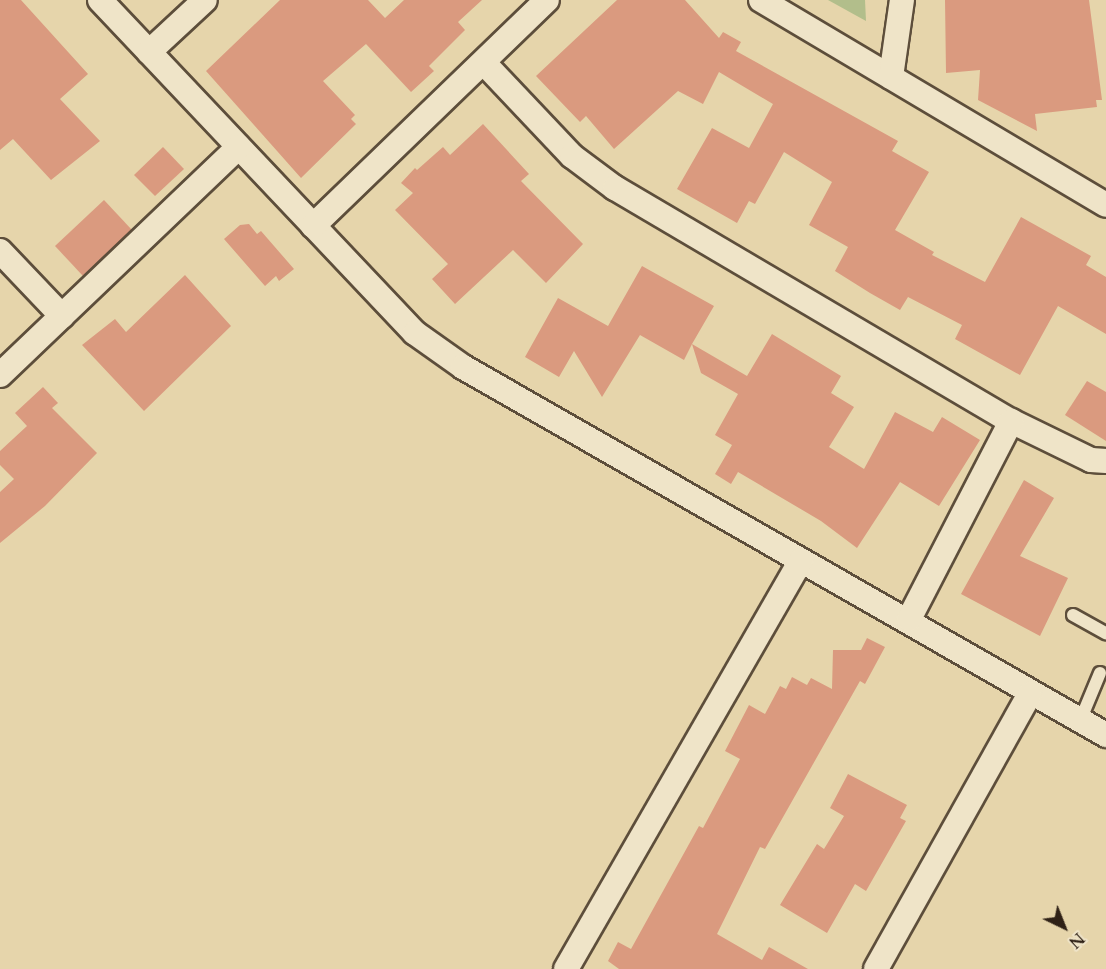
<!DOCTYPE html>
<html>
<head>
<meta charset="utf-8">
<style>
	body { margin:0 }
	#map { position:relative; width:1106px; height:969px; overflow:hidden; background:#e6d5ab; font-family:Cardo,serif }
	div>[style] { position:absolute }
	.green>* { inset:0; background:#b2be8b }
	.building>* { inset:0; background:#da9a7f }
	.roads { filter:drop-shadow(2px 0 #5d4e3b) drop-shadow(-2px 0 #5d4e3b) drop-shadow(0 2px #5d4e3b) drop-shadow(0 -2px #5d4e3b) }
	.lane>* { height:12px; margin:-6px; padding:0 6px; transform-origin:6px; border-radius:6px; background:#efe4c8 }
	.street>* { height:24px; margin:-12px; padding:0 12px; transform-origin:12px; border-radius:12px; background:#efe4c8 }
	span { translate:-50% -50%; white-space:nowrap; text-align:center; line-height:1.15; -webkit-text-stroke:5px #efe4c8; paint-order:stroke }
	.north { position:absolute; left:1034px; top:897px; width:60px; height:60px; -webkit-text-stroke:4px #efe4c8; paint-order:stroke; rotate:137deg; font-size:16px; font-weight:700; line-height:24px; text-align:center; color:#2f2116 }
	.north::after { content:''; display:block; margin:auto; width:21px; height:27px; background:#2f2116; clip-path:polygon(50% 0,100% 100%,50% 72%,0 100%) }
</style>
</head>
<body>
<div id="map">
	<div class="green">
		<div style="clip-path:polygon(828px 0,865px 0,866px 21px)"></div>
	</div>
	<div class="building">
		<div style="clip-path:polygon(0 0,21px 0,88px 74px,60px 99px,100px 141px,51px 180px,13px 139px,0 150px)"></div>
		<div style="clip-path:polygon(280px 0,368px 0,385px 18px,404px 0,482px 0,458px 22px,465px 30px,429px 66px,434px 71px,411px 92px,366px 44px,323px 81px,355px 115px,351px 119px,356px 124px,301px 178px,206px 71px)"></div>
		<div style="clip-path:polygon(617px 0,685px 0,719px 38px,723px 32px,741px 42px,736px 51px,898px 141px,892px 151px,929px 172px,895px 230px,934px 252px,932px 255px,985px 282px,1021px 217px,1091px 256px,1086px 265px,1106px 277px,1106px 334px,1058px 306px,1020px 375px,955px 339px,962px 325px,908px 297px,900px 310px,870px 293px,835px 271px,848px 247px,809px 225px,832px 182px,784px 152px,755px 204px,749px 201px,737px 223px,677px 189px,712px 128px,749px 148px,773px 104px,719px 72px,703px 104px,678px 91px,614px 149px,586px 116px,580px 122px,536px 76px)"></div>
		<div style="clip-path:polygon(945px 0,1089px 0,1102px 100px,1096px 100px,1097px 107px,1035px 114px,1037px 131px,978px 100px,980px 70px,946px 73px)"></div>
		<div style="clip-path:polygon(483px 124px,529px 174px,521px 181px,583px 244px,546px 283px,513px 250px,455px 304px,432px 279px,448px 264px,395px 210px,413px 193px,401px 183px,415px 168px,417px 170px,443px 147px,450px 155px)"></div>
		<div style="clip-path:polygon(163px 147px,184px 169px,155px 196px,134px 175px)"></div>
		<div style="clip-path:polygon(104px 200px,132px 230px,83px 276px,55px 246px)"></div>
		<div style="clip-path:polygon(249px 224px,257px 234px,261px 231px,294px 269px,279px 281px,276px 276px,265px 286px,224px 239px,240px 225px)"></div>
		<div style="clip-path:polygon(642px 266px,714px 306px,692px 344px,747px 376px,772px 334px,841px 376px,831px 393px,854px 407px,829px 447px,864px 469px,895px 412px,933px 432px,942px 417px,980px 440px,939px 506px,900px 482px,857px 548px,821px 521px,738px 472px,731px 484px,715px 474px,732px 445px,715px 435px,738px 394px,701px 373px,692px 344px,684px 360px,640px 335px,602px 397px,574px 351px,559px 377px,525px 357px,558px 298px,608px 326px)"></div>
		<div style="clip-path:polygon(185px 275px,231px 326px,144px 411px,82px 345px,115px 319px,126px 332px)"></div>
		<div style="clip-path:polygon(1087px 381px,1106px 392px,1106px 441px,1065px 415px)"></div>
		<div style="clip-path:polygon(43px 387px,58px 403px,52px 408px,97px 453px,45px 506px,0 543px,0 492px,14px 479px,0 465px,0 451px,27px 426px,15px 413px)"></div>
		<div style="clip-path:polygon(1024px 480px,1054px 498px,1020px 556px,1068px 578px,1040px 636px,961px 594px)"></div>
		<div style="clip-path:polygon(867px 638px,885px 647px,865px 684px,860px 681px,765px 849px,760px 847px,717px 934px,762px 960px,769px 947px,808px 969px,619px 969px,608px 961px,618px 942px,631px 949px,699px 826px,703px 828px,740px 759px,725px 751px,749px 705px,765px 714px,780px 686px,786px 689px,792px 677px,807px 685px,811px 678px,832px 689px,833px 650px,861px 650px)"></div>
		<div style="clip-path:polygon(848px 774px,907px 805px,900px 818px,906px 821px,866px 891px,855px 884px,827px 933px,780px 905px,817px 844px,824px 849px,844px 816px,830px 808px)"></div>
	</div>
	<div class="roads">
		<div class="lane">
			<div style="left:1073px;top:615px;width:38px;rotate:29deg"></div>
			<div style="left:1080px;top:721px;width:52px;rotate:-67.4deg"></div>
		</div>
		<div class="street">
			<div style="left:100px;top:0;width:458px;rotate:46.6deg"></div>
			<div style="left:415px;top:333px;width:59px;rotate:35.3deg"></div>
			<div style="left:463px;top:367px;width:741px;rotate:29.78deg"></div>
			<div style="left:761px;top:0;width:401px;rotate:30.7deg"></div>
			<div style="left:149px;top:52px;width:76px;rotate:-42.9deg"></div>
			<div style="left:484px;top:63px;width:128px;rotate:46.6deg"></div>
			<div style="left:572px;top:156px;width:54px;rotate:36.7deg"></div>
			<div style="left:615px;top:188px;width:459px;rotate:30.5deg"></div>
			<div style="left:1011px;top:421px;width:89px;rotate:26deg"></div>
			<div style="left:1091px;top:460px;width:15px;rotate:4deg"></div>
			<div style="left:891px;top:77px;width:78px;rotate:-81.9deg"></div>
			<div style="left:313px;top:226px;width:325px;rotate:-44deg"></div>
			<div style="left:0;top:251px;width:90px;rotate:46.4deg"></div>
			<div style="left:0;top:375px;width:330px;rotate:-43.7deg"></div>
			<div style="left:909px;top:619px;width:223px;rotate:-62.7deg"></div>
			<div style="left:566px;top:969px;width:471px;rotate:-60.1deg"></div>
			<div style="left:876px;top:969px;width:315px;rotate:-60.8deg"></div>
		</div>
	</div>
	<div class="north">N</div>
</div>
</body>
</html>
